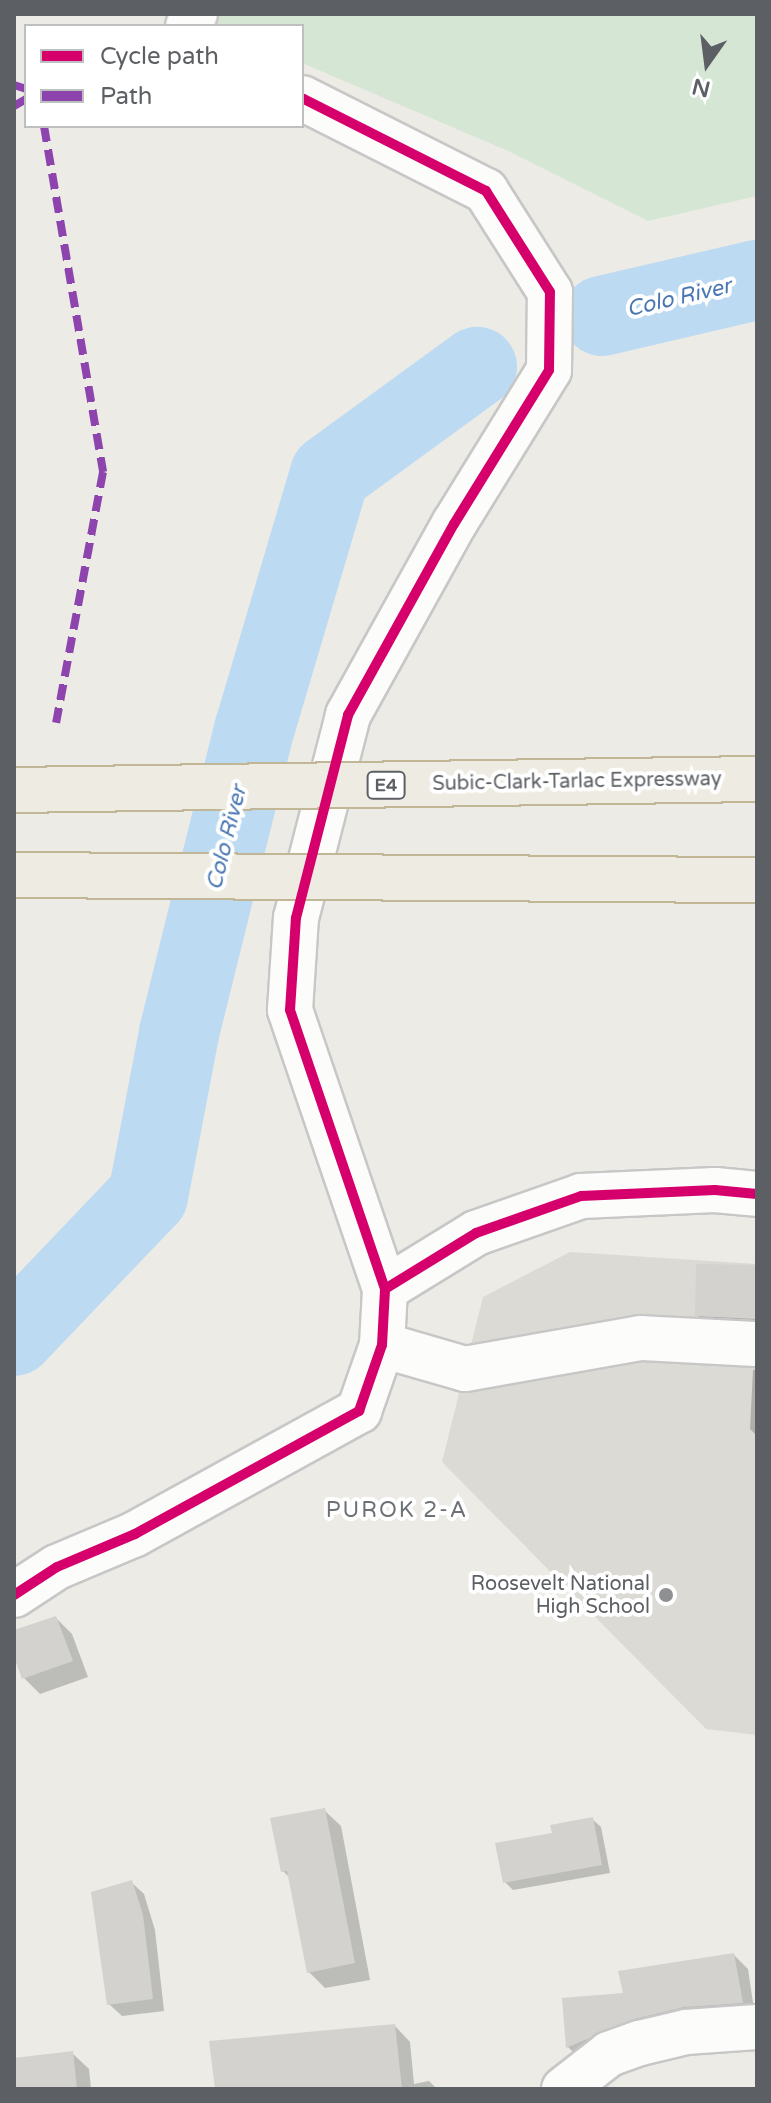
<!DOCTYPE html>
<html>
<head>
<meta charset="utf-8">
<style>
	body { margin:0 }
	#map { position:relative; width:771px; height:2103px; overflow:hidden; background:#ecebe6; font-family:"Varela Round",sans-serif }
	div>[style] { position:absolute }
	.education>* { inset:0; background:#dcdad5 }
	.green>* { inset:0; background:#d5e7d4 }
	.shadow>* { inset:0; background:#0003 }
	.river>* { height:80px; margin:-40px; padding:0 40px; transform-origin:40px; border-radius:40px; background:#bddaf3 }
	.building>* { inset:0; background:#d3d2cf }
	.roads { filter:drop-shadow(2px 0 #c8c7c7) drop-shadow(-2px 0 #c8c7c7) drop-shadow(0 2px #c8c7c7) drop-shadow(0 -2px #c8c7c7) }
	.minor>* { height:44px; margin:-22px; padding:0 22px; transform-origin:22px; border-radius:22px; background:#fcfcfb }
	.bridges { filter:drop-shadow(2px 0 #c1b696) drop-shadow(-2px 0 #c1b696) drop-shadow(0 2px #c1b696) drop-shadow(0 -2px #c1b696) }
	.highway-bridge>* { height:44px; margin:-22px; padding:0 22px; transform-origin:22px; border-radius:22px; background:#eeece2 }
	.quiet>* { height:8px; margin-top:-4px; transform-origin:0; background:repeating-linear-gradient(90deg,#8e44ad 0 16px,transparent 0 24px) }
	.cycleway>* { height:10px; margin:-5px; padding:0 5px; transform-origin:5px; border-radius:5px; background:#d6006c }
	.dots>* { width:22px; height:22px; translate:-50% -50%; box-sizing:border-box; border:4px solid #fff; border-radius:50% }
	span { translate:-50% -50%; white-space:nowrap; text-align:center; line-height:1.15; -webkit-text-stroke:8px #fff; paint-order:stroke }
	.shield-label span { padding:2px 6px; background:#fff; border:2px solid; border-radius:6px; -webkit-text-stroke-width:0 }
	.shield-label { font-size:18px; color:#5c5f64; font-weight:700 }
	.street-label { font-size:20px; color:#5c5f64 }
	.poi-label { font-size:20px; color:#5c5f64 }
	.right { translate:-100% -50%; text-align:right }
	.water-label { font-size:22px; color:#4a77b2; font-style:italic }
	.neighbourhood-label { font-size:22px; color:#6d7176; letter-spacing:2px }
	.frame { position:absolute; inset:0; border:16px solid #5c5f64; pointer-events:none }
	.legend { position:absolute; left:24px; top:24px; width:280px; height:104px; box-sizing:border-box; background:#fff; border:2px solid #bebfc1; margin:0; padding:10px 14px; list-style:none; font-size:24px; color:#5c5f64 }
	.legend li { display:flex; align-items:center; gap:16px; height:40px }
	.legend b { width:40px; border:2px solid #bebfc1 }
	.north { position:absolute; left:667px; top:24px; width:80px; height:80px; -webkit-text-stroke:6px #fff; paint-order:stroke; rotate:194deg; font-size:22px; font-weight:700; line-height:32px; text-align:center; color:#5c5f64 }
	.north::after { content:''; display:block; margin:auto; width:28px; height:36px; background:#5c5f64; clip-path:polygon(50% 0,100% 100%,50% 72%,0 100%) }
</style>
</head>
<body>
<div id="map">
	<div class="education">
		<div style="clip-path:polygon(570px 1252px,757px 1264px,757px 1735px,706px 1729px,442px 1462px,483px 1297px)"></div>
	</div>
	<div class="green">
		<div style="clip-path:polygon(186px 14px,757px 14px,757px 196px,648px 221px,508px 151px,302px 63px,302px 26px,214px 26px)"></div>
	</div>
	<div class="shadow">
		<div style="clip-path:polygon(757px 1267px,757px 1340px,720px 1338px,697px 1315px)"></div>
		<div style="clip-path:polygon(753px 1370px,757px 1370px,757px 1436px,750px 1429px)"></div>
		<div style="clip-path:polygon(56px 1618px,72px 1634px,88px 1677px,40px 1694px,24px 1678px,14px 1632px)"></div>
		<div style="clip-path:polygon(324px 1810px,341px 1826px,370px 1980px,325px 1988px,309px 1972px,291px 1879px,283px 1871px)"></div>
		<div style="clip-path:polygon(592px 1819px,601px 1827px,610px 1873px,513px 1890px,505px 1882px,554px 1834px)"></div>
		<div style="clip-path:polygon(131px 1882px,144px 1894px,155px 1930px,164px 2011px,122px 2016px,109px 2004px)"></div>
		<div style="clip-path:polygon(756px 1934px,757px 1934px,757px 1969px,755px 1967px)"></div>
		<div style="clip-path:polygon(734px 1955px,748px 1969px,755px 2016px,582px 2061px,568px 2047px,564px 2000px,625px 1995px)"></div>
		<div style="clip-path:polygon(395px 2026px,410px 2042px,414px 2084px,429px 2081px,437px 2089px,217px 2089px)"></div>
		<div style="clip-path:polygon(72px 2053px,89px 2069px,91px 2089px,14px 2089px,14px 2060px)"></div>
	</div>
	<div class="river">
		<div style="left:602px;top:316px;width:159px;rotate:-13.1deg"></div>
		<div style="left:14px;top:1336px;width:194px;rotate:-46.3deg"></div>
		<div style="left:148px;top:1196px;width:166px;rotate:-79.2deg"></div>
		<div style="left:179px;top:1033px;width:315px;rotate:-76.1deg"></div>
		<div style="left:255px;top:727px;width:264px;rotate:-73.5deg"></div>
		<div style="left:330px;top:474px;width:182px;rotate:-36.1deg"></div>
	</div>
	<div class="building">
		<div style="clip-path:polygon(696px 1264px,757px 1265px,757px 1319px,695px 1316px)"></div>
		<div style="clip-path:polygon(56px 1616px,73px 1661px,22px 1679px,14px 1657px,14px 1630px)"></div>
		<div style="clip-path:polygon(325px 1808px,355px 1963px,307px 1973px,287px 1871px,281px 1872px,270px 1818px)"></div>
		<div style="clip-path:polygon(593px 1817px,602px 1865px,503px 1883px,495px 1843px,552px 1833px,550px 1825px)"></div>
		<div style="clip-path:polygon(132px 1880px,143px 1915px,153px 1999px,107px 2005px,91px 1892px)"></div>
		<div style="clip-path:polygon(734px 1953px,743px 2003px,684px 2007px,634px 2019px,566px 2048px,562px 1998px,623px 1993px,618px 1971px)"></div>
		<div style="clip-path:polygon(395px 2024px,402px 2089px,215px 2089px,209px 2041px)"></div>
		<div style="clip-path:polygon(73px 2051px,77px 2089px,14px 2089px,14px 2058px)"></div>
	</div>
	<div class="roads">
		<div class="minor">
			<div style="left:188px;top:26px;width:14px;rotate:-60deg"></div>
			<div style="left:385px;top:1289px;width:107px;rotate:-31.6deg"></div>
			<div style="left:476px;top:1233px;width:111px;rotate:-19.4deg"></div>
			<div style="left:581px;top:1196px;width:134px;rotate:-2.6deg"></div>
			<div style="left:715px;top:1190px;width:42px;rotate:5.4deg"></div>
			<div style="left:382px;top:1345px;width:86px;rotate:16.1deg"></div>
			<div style="left:465px;top:1369px;width:179px;rotate:-10deg"></div>
			<div style="left:641px;top:1338px;width:116px;rotate:3deg"></div>
			<div style="left:14px;top:1595px;width:51px;rotate:-33.1deg"></div>
			<div style="left:57px;top:1567px;width:85px;rotate:-22.9deg"></div>
			<div style="left:135px;top:1534px;width:256px;rotate:-28.8deg"></div>
			<div style="left:359px;top:1411px;width:70px;rotate:-70.8deg"></div>
			<div style="left:382px;top:1345px;width:56px;rotate:-86.9deg"></div>
			<div style="left:385px;top:1289px;width:295px;rotate:-108.8deg"></div>
			<div style="left:290px;top:1010px;width:92px;rotate:-86.3deg"></div>
			<div style="left:296px;top:918px;width:210px;rotate:-75.6deg"></div>
			<div style="left:348px;top:715px;width:218px;rotate:-61deg"></div>
			<div style="left:454px;top:524px;width:181px;rotate:-58.3deg"></div>
			<div style="left:549px;top:370px;width:78px;rotate:-89.3deg"></div>
			<div style="left:550px;top:292px;width:120px;rotate:-122.4deg"></div>
			<div style="left:486px;top:191px;width:206px;rotate:-153.2deg"></div>
			<div style="left:564px;top:2089px;width:57px;rotate:-37.9deg"></div>
			<div style="left:609px;top:2054px;width:33px;rotate:-20deg"></div>
			<div style="left:640px;top:2043px;width:47px;rotate:-13.4deg"></div>
			<div style="left:686px;top:2032px;width:71px;rotate:-4deg"></div>
		</div>
	</div>
	<div class="bridges">
		<div class="highway-bridge">
			<div style="left:14px;top:790px;width:743px;rotate:-0.85deg"></div>
			<div style="left:14px;top:875px;width:743px;rotate:0.39deg"></div>
		</div>
	</div>
	<div class="quiet">
		<div style="left:14px;top:85px;width:13px;rotate:18deg"></div>
		<div style="left:14px;top:106px;width:14px;rotate:-30deg"></div>
		<div style="left:44px;top:126px;width:351px;rotate:80.3deg"></div>
		<div style="left:103px;top:472px;width:255px;rotate:100.6deg"></div>
	</div>
	<div class="cycleway">
		<div style="left:385px;top:1289px;width:107px;rotate:-31.6deg"></div>
		<div style="left:476px;top:1233px;width:111px;rotate:-19.4deg"></div>
		<div style="left:581px;top:1196px;width:134px;rotate:-2.6deg"></div>
		<div style="left:715px;top:1190px;width:42px;rotate:5.4deg"></div>
		<div style="left:14px;top:1595px;width:51px;rotate:-33.1deg"></div>
		<div style="left:57px;top:1567px;width:85px;rotate:-22.9deg"></div>
		<div style="left:135px;top:1534px;width:256px;rotate:-28.8deg"></div>
		<div style="left:359px;top:1411px;width:70px;rotate:-70.8deg"></div>
		<div style="left:382px;top:1345px;width:56px;rotate:-86.9deg"></div>
		<div style="left:385px;top:1289px;width:295px;rotate:-108.8deg"></div>
		<div style="left:290px;top:1010px;width:92px;rotate:-86.3deg"></div>
		<div style="left:296px;top:918px;width:210px;rotate:-75.6deg"></div>
		<div style="left:348px;top:715px;width:218px;rotate:-61deg"></div>
		<div style="left:454px;top:524px;width:181px;rotate:-58.3deg"></div>
		<div style="left:549px;top:370px;width:78px;rotate:-89.3deg"></div>
		<div style="left:550px;top:292px;width:120px;rotate:-122.4deg"></div>
		<div style="left:486px;top:191px;width:206px;rotate:-153.2deg"></div>
	</div>
	<div class="dots">
		<div style="left:666px;top:1595px;background:#8e9092"></div>
	</div>
	<div class="shield-label">
		<span style="left:386px;top:785px">E4</span>
	</div>
	<div class="street-label">
		<span style="left:577px;top:782px;rotate:-1deg">Subic-Clark-Tarlac Expressway</span>
	</div>
	<div class="poi-label">
		<span class="right" style="left:650px;top:1596px">Roosevelt National<br>High School</span>
	</div>
	<div class="water-label">
		<span style="left:679px;top:298px;rotate:-13deg">Colo River</span>
		<span style="left:227px;top:838px;rotate:-76deg">Colo River</span>
	</div>
	<div class="neighbourhood-label">
		<span style="left:397px;top:1511px">PUROK 2-A</span>
	</div>
	<div class="frame"></div>
	<ul class="legend">
	<li><b style="height:10px;background:#d6006c"></b>Cycle path</li>
	<li><b style="height:10px;background:#8e44ad"></b>Path</li>
	</ul>
	<div class="north">N</div>
</div>
</body>
</html>
